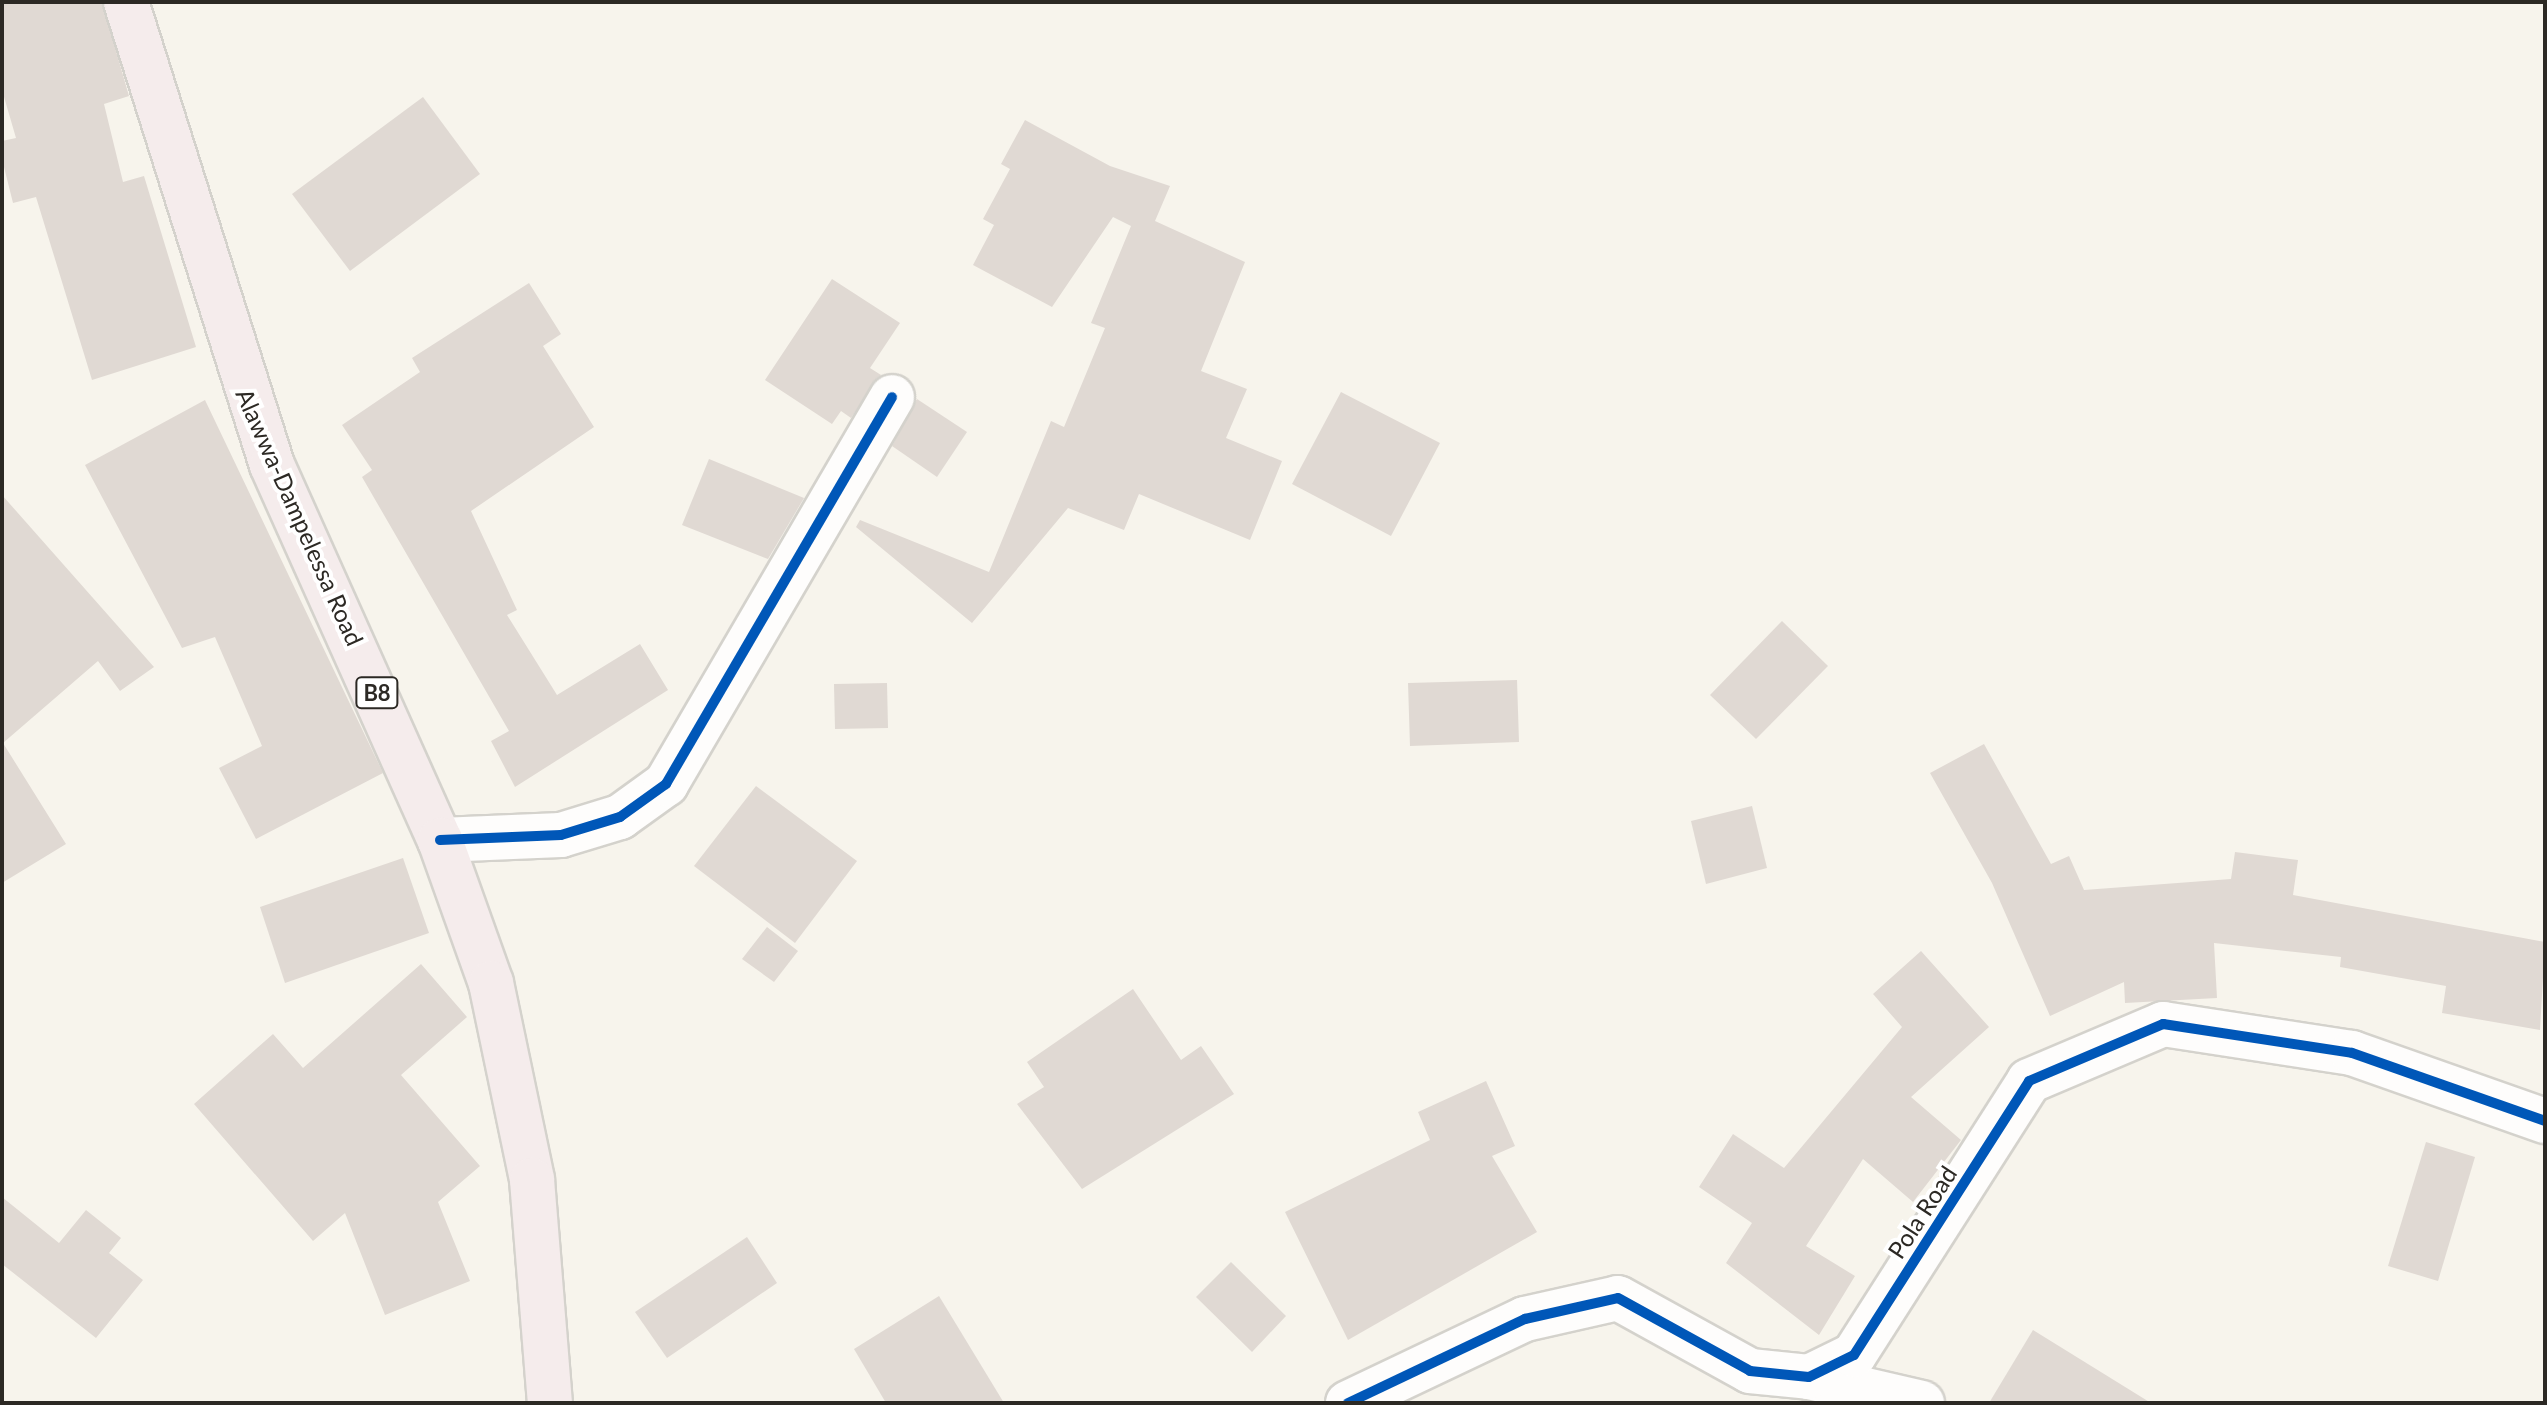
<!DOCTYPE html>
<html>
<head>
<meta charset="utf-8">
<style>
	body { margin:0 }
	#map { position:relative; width:2547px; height:1405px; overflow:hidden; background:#f7f4ec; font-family:Lato,sans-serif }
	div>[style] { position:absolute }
	.building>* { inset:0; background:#e0d9d3 }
	.roads { filter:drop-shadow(2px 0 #d4d2cc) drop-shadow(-2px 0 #d4d2cc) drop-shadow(0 2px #d4d2cc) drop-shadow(0 -2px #d4d2cc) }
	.minor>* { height:44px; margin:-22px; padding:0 22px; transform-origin:22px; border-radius:22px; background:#fefdfc }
	.major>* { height:44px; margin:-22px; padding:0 22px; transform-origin:22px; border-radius:22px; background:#f5ecec }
	.cycleway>* { height:10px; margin:-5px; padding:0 5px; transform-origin:5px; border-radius:5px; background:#0057b8 }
	span { translate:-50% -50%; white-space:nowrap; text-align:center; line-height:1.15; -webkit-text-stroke:8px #fff; paint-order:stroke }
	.shield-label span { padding:2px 6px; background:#fff; border:2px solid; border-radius:6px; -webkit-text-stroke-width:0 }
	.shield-label { font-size:22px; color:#2c2924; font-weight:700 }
	.street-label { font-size:24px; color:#2c2924 }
	.frame { position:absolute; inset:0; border:4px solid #2c2924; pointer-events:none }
</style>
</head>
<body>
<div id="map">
	<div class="building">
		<div style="clip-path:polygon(2px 2px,102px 2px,129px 96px,104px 104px,123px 182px,144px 176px,196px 347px,92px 380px,36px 197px,13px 203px,2px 159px,2px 141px,16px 138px,2px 90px)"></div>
		<div style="clip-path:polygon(423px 97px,480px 174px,350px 271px,292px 194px)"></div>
		<div style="clip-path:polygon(1025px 120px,1110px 166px,1170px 186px,1155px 221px,1245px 262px,1201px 371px,1247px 389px,1226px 438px,1282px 461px,1250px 540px,1139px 494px,1124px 530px,1068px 508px,972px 623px,856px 527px,860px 520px,989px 572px,1051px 421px,1064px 427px,1105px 328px,1091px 323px,1131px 226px,1113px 217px,1052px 307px,973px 265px,994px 225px,983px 219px,1010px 169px,1001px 164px)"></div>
		<div style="clip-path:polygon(832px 279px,900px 323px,870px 368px,881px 375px,851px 418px,841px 411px,832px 424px,765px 380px)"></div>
		<div style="clip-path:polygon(529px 283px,561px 334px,543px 346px,594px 427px,471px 511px,517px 610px,507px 615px,557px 695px,640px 644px,668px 690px,515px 787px,491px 741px,509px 731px,362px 477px,372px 470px,342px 425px,420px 372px,412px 358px)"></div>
		<div style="clip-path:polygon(1341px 392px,1440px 443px,1391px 536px,1292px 484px)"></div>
		<div style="clip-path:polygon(917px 399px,967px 432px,937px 477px,892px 446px)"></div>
		<div style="clip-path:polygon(205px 400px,383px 773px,256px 839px,219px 768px,262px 746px,215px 637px,182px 648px,85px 465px)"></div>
		<div style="clip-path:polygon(709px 459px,804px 498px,768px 559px,682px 525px)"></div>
		<div style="clip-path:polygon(2px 495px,154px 667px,120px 691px,98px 661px,3px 743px,66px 844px,2px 883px)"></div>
		<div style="clip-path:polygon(1782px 621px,1828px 666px,1756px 739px,1710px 695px)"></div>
		<div style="clip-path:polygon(1517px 680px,1519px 742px,1410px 746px,1408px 683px)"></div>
		<div style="clip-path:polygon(887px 683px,888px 728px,835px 729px,834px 684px)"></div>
		<div style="clip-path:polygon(1984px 744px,2051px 864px,2069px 856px,2084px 890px,2231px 879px,2235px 852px,2298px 860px,2293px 895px,2545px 942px,2540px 1030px,2442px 1013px,2446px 986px,2340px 967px,2341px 957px,2214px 943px,2217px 998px,2125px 1003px,2124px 982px,2050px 1016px,1992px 883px,1930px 773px)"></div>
		<div style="clip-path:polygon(756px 786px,857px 861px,795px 943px,694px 866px)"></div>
		<div style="clip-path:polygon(1752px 806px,1767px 868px,1706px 884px,1691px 821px)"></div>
		<div style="clip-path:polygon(403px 858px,429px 933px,285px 983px,260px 907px)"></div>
		<div style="clip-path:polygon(767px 927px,798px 951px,774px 982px,742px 959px)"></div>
		<div style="clip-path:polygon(1921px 951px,1989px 1027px,1911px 1097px,1961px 1140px,1913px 1202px,1863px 1159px,1806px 1246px,1855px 1276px,1819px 1335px,1726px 1263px,1752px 1223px,1699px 1187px,1733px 1134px,1784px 1168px,1902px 1027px,1873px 994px)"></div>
		<div style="clip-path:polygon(421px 964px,467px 1017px,401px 1075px,480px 1166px,438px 1202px,470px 1281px,385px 1315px,345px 1213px,313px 1241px,194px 1104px,273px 1034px,303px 1068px)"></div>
		<div style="clip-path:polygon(1133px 989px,1181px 1060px,1201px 1046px,1234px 1094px,1082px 1189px,1017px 1104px,1044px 1087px,1027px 1062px)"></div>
		<div style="clip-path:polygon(1486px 1081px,1515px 1146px,1492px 1156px,1537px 1232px,1348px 1340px,1285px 1212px,1430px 1140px,1418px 1112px)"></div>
		<div style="clip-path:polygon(2426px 1142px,2475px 1157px,2438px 1281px,2388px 1266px)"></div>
		<div style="clip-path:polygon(2px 1197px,59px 1243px,86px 1210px,121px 1238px,109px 1253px,143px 1280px,96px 1338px,2px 1264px)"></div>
		<div style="clip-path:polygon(747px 1237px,777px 1283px,667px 1358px,635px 1312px)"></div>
		<div style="clip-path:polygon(1231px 1262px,1286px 1316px,1252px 1352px,1196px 1297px)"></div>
		<div style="clip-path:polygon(939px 1296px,1004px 1403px,886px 1403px,854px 1349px)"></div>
		<div style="clip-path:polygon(2033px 1330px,2151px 1403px,1989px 1403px)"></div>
	</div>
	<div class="roads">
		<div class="minor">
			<div style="left:440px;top:840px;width:121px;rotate:-2.4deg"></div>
			<div style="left:561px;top:835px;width:62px;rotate:-17deg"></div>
			<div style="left:620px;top:817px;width:57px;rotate:-35.7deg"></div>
			<div style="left:666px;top:784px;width:448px;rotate:-59.7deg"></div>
			<div style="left:1809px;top:1377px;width:116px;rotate:13deg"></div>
			<div style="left:1348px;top:1403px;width:196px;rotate:-25.4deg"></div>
			<div style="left:1525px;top:1319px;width:95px;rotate:-12.7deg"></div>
			<div style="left:1618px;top:1298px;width:151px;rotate:28.9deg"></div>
			<div style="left:1750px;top:1371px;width:59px;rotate:5.8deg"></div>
			<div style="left:1809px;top:1377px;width:50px;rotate:-26.1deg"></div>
			<div style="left:1854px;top:1355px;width:325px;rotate:-57.4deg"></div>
			<div style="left:2029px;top:1081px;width:146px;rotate:-23deg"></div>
			<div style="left:2163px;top:1024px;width:191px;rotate:8.7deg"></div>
			<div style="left:2352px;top:1053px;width:205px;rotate:19.4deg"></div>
		</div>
		<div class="major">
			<div style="left:126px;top:2px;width:485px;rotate:72.5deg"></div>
			<div style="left:272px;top:465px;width:411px;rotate:65.9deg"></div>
			<div style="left:440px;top:840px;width:152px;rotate:70.4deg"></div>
			<div style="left:491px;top:983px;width:201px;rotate:78.2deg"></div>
			<div style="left:532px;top:1180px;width:224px;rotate:85.4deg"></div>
		</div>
	</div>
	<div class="cycleway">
		<div style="left:440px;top:840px;width:121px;rotate:-2.4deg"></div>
		<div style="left:561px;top:835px;width:62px;rotate:-17deg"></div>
		<div style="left:620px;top:817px;width:57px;rotate:-35.7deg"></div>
		<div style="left:666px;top:784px;width:448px;rotate:-59.7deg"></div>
		<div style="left:1348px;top:1403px;width:196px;rotate:-25.4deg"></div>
		<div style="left:1525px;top:1319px;width:95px;rotate:-12.7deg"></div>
		<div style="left:1618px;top:1298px;width:151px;rotate:28.9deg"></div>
		<div style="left:1750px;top:1371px;width:59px;rotate:5.8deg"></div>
		<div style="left:1809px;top:1377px;width:50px;rotate:-26.1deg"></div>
		<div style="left:1854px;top:1355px;width:325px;rotate:-57.4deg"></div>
		<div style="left:2029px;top:1081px;width:146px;rotate:-23deg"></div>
		<div style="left:2163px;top:1024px;width:191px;rotate:8.7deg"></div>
		<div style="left:2352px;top:1053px;width:205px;rotate:19.4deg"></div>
	</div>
	<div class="shield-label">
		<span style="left:377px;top:693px">B8</span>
	</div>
	<div class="street-label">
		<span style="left:300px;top:517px;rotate:66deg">Alawwa-Dampelessa Road</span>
		<span style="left:1922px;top:1212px;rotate:-57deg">Pola Road</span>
	</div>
	<div class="frame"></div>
</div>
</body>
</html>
